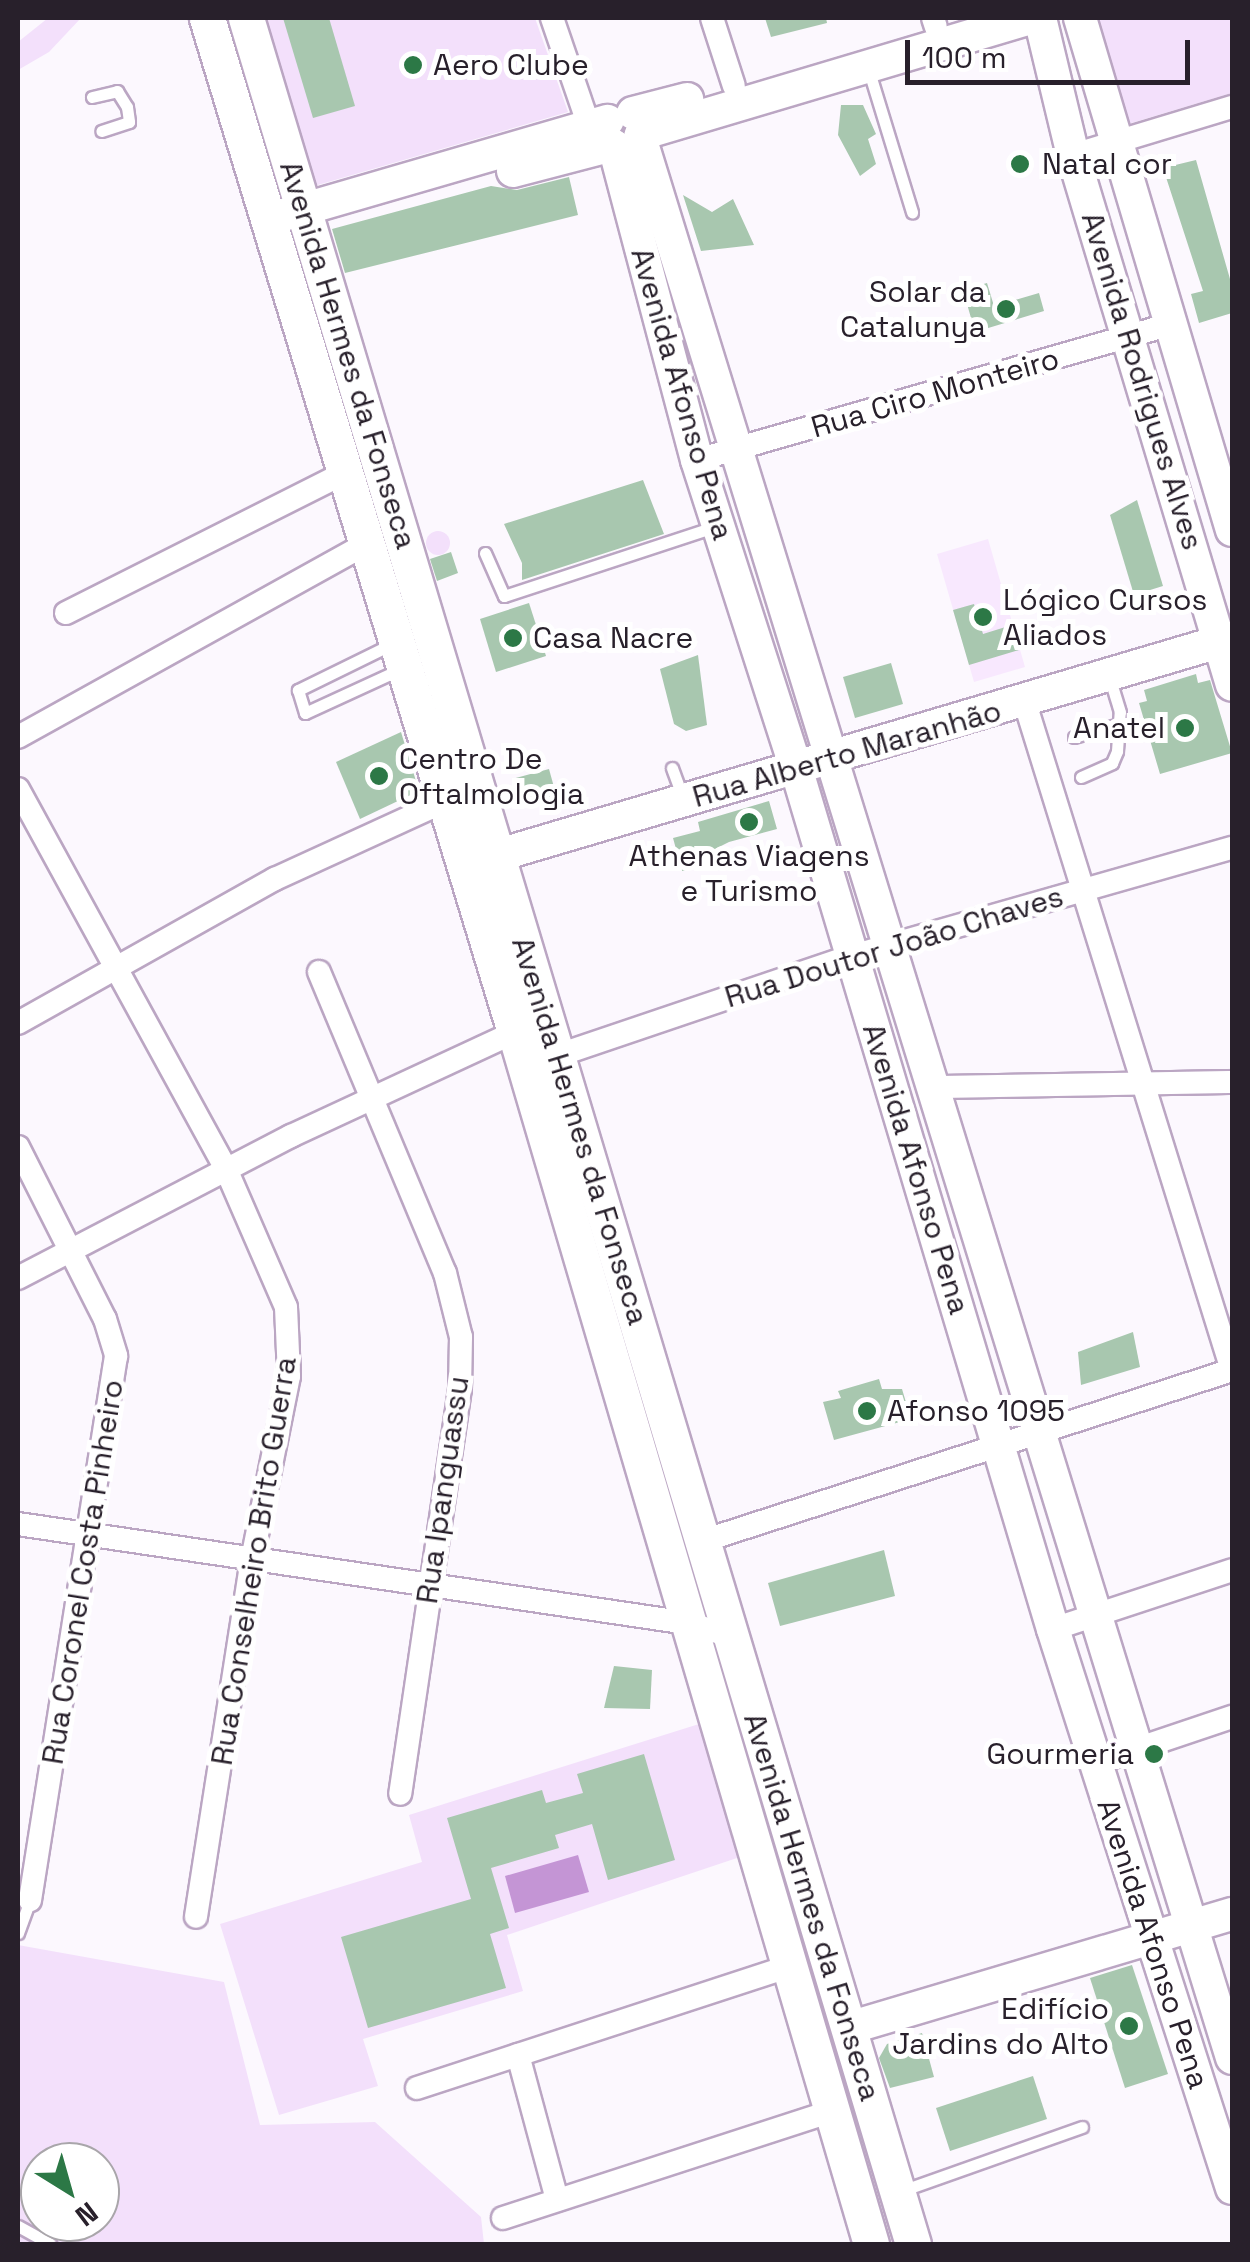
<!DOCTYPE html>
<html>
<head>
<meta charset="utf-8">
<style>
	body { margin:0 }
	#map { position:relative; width:1250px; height:2262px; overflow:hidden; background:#fcf8fe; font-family:"Space Grotesk",sans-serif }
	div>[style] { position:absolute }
	.built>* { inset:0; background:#f8e8fe }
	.green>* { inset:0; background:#f3e0fb }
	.round { border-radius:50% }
	.water>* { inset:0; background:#c495d5 }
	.building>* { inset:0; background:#a8c7af }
	.roads { filter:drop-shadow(2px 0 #bba6c3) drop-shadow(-2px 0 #bba6c3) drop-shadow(0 2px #bba6c3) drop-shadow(0 -2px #bba6c3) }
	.lane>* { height:11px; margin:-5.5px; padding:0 5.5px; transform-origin:5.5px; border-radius:5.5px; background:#fff }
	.street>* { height:22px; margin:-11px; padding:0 11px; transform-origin:11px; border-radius:11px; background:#fff }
	.secondary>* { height:32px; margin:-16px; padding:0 16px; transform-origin:16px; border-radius:16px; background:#fff }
	.primary>* { height:35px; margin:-17.5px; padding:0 17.5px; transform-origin:17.5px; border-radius:17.5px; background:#fff }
	.dots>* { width:28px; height:28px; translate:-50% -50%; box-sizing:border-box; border:5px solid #fff; border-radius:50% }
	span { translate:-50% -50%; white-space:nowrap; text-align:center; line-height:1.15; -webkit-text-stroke:10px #fff; paint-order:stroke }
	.poi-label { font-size:30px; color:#28202b }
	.left { translate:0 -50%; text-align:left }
	.right { translate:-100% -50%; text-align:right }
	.street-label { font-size:30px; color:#28202b }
	.frame { position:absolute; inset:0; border:20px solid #28202b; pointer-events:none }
	.north { position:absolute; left:20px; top:2142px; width:100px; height:100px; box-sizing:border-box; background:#fff; border:2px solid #a9a6aa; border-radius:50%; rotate:143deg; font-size:28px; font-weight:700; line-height:40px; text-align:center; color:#28202b }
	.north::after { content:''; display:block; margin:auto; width:35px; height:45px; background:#2c7846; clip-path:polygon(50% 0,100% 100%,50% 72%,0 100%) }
	.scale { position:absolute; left:905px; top:40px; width:285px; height:45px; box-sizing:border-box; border:5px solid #28202b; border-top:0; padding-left:12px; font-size:30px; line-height:35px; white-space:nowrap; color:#28202b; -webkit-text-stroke:8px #fff; paint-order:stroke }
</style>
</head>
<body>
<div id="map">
	<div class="built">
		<div style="clip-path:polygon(988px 539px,1025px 667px,974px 682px,937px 554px)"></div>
	</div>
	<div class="green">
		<div style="clip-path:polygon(48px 18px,81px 18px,49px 52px,18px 70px,18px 42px)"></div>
		<div style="clip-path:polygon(262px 18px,535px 18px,568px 112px,311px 187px)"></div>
		<div style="clip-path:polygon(1094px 18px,1232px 18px,1232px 93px,1125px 125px)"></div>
		<div class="round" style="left:426px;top:531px;width:24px;height:24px"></div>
		<div style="clip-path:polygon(699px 1724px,740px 1857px,507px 1935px,523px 1991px,363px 2039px,378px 2086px,279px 2115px,220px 1924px,422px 1862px,409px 1815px)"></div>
		<div style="clip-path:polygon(evenodd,18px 1945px,224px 1982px,260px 2125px,375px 2122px,481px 2217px,484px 2244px,18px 2244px,18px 1945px,40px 2162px,100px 2162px,100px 2222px,40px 2222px,40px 2162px)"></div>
	</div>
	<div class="water">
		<div style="clip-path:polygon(578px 1855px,589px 1892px,515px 1913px,505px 1876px)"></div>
	</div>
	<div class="building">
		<div style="clip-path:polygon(283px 18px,329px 18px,355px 106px,313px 118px)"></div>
		<div style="clip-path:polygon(765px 18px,826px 18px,827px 23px,771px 37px)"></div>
		<div style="clip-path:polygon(841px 105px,863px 105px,876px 134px,868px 139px,876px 164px,860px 176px,838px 135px)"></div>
		<div style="clip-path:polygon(1196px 160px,1232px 286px,1232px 313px,1199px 323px,1191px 294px,1203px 291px,1163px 168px)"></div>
		<div style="clip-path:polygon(569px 177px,578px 215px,345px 273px,332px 229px,491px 186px,517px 190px)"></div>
		<div style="clip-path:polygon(683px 195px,712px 212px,733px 199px,754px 245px,701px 251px)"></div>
		<div style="clip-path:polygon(987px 283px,994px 306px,1039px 293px,1044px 311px,975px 332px,963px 290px)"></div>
		<div style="clip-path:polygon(643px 480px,664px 534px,522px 580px,522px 563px,504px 524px)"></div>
		<div style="clip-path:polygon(1137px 500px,1163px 586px,1134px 595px,1110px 515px)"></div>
		<div style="clip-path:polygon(451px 552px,458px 573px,437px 581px,430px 559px)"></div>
		<div style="clip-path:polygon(529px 603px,546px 656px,496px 672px,480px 619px)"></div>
		<div style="clip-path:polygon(974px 604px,983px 634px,1012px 625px,1019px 650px,969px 665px,953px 610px)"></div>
		<div style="clip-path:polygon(698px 655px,707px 725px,686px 731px,674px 724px,660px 669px)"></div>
		<div style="clip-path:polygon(891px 663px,903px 704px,855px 718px,843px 677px)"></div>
		<div style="clip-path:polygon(1196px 674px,1198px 683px,1210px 680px,1232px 753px,1160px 774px,1139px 703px,1147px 701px,1144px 690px)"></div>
		<div style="clip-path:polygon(401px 732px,419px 791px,360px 819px,336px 762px)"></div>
		<div style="clip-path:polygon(549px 769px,557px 798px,520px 808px,512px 779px)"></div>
		<div style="clip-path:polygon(769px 801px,777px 829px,729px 842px,707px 853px,710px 863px,682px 871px,673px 838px,700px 831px,698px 822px)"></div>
		<div style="clip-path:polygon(1133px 1332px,1140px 1367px,1081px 1385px,1078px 1352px)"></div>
		<div style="clip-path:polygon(879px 1379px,882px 1389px,902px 1389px,911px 1419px,834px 1440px,823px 1402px,841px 1398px,838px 1391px)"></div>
		<div style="clip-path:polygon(884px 1550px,895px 1596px,780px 1626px,768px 1583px)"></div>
		<div style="clip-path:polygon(614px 1666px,652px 1670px,650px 1709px,604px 1708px)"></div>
		<div style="clip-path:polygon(644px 1754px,675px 1860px,608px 1880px,592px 1824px,555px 1835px,559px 1848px,491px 1868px,509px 1928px,490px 1934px,506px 1988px,368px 2028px,341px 1937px,471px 1899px,447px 1818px,542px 1790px,546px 1803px,583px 1793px,577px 1774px)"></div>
		<div style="clip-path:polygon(1132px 1965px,1168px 2074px,1125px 2088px,1090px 1978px)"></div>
		<div style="clip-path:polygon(922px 2033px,934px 2077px,890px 2088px,879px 2058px,887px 2044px)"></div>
		<div style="clip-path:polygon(1033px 2076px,1047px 2119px,950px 2151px,936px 2108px)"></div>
	</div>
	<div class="roads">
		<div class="lane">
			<div style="left:868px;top:68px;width:151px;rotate:73deg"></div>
			<div style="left:92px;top:97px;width:26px;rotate:-13deg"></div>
			<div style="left:117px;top:91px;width:19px;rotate:58deg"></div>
			<div style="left:127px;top:107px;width:15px;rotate:82deg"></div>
			<div style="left:129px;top:122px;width:29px;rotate:162deg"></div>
			<div style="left:485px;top:553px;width:47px;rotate:66.2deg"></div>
			<div style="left:504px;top:596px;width:221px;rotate:-18.2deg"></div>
			<div style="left:392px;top:644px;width:105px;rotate:153.9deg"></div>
			<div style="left:298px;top:690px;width:24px;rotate:73deg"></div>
			<div style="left:305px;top:713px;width:103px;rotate:-24.6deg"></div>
			<div style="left:1074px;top:737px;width:47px;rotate:-16.1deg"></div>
			<div style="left:672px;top:768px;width:32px;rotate:70deg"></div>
			<div style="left:1081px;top:777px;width:34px;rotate:-24deg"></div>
			<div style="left:1112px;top:763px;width:13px;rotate:-67deg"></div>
			<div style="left:1117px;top:751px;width:39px;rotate:-86deg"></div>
			<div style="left:1120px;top:712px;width:38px;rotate:-107deg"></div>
			<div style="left:18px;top:1933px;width:35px;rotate:-70deg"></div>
			<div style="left:901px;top:2191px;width:192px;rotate:-19.5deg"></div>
			<div style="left:18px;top:2226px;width:37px;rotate:29deg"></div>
		</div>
		<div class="street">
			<div style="left:552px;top:18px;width:114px;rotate:71.1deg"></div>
			<div style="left:712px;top:18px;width:71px;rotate:72.1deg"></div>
			<div style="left:933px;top:18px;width:9px;rotate:72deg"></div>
			<div style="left:1073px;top:155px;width:166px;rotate:-16.8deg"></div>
			<div style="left:697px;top:460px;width:494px;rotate:-16deg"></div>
			<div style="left:66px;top:613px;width:309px;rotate:-26.7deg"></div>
			<div style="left:1025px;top:703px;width:698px;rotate:72.76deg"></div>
			<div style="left:18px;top:737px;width:393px;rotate:-29deg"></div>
			<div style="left:18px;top:789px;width:433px;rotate:61.3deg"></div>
			<div style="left:226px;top:1169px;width:150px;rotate:66.5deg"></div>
			<div style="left:286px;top:1307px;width:69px;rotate:87.5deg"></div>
			<div style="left:289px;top:1376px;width:187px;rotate:101.4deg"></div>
			<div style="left:252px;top:1559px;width:362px;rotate:98.9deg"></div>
			<div style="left:319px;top:972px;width:326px;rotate:67.3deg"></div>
			<div style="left:445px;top:1273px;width:66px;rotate:76deg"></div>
			<div style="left:461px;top:1337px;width:52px;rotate:91.1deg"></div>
			<div style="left:460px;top:1389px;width:409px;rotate:98.4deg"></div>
			<div style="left:18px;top:1023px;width:295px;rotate:-29.3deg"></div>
			<div style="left:275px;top:879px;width:187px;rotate:-24.6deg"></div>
			<div style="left:559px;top:1055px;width:309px;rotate:-18.7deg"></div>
			<div style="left:852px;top:956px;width:395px;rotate:-15.9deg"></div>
			<div style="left:937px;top:1087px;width:295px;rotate:-1deg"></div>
			<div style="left:18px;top:1147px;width:193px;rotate:63.2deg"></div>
			<div style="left:105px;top:1319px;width:39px;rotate:73deg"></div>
			<div style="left:116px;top:1356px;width:551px;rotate:98.98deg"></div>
			<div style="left:18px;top:1278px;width:308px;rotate:-27.5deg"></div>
			<div style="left:291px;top:1136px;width:247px;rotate:-24.9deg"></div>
			<div style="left:18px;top:1524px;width:677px;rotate:8.41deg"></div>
			<div style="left:688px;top:1623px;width:44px;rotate:17.2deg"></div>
			<div style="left:703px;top:1541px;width:556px;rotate:-17.91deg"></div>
			<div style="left:1053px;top:1629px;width:188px;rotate:-18.2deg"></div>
			<div style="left:1095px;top:1763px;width:145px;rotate:-18.6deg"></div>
			<div style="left:518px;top:2055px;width:150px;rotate:74.9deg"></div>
			<div style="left:417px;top:2088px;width:393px;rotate:-18.1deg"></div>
			<div style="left:503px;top:2218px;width:347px;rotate:-18deg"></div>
		</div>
		<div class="secondary">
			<div style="left:1040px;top:18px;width:141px;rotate:76.5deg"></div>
			<div style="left:1073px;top:155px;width:553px;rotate:73.3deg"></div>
			<div style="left:1080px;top:18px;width:534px;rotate:73.47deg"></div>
			<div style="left:633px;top:113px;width:56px;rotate:-14.5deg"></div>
			<div style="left:641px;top:134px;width:405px;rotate:-16.6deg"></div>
			<div style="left:640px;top:137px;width:2010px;rotate:72.87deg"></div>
			<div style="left:614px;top:146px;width:325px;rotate:75.2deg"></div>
			<div style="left:697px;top:460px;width:327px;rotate:72.2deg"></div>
			<div style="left:797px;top:771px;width:895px;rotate:73.39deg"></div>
			<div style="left:1053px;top:1629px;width:587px;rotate:72.24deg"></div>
			<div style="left:513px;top:171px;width:103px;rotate:-14.6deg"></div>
			<div style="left:280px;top:216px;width:341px;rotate:-16.2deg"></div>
			<div style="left:475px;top:862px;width:789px;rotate:-16.48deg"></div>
			<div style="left:849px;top:2028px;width:400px;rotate:-16.6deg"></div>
		</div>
		<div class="primary">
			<div style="left:207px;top:18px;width:1060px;rotate:73.1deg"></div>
			<div style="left:515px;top:1032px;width:1263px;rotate:73.63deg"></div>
			<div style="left:246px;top:18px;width:2324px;rotate:73.32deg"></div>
		</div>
	</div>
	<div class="dots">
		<div style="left:413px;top:65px;background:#2c7846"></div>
		<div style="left:1020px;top:164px;background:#2c7846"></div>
		<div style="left:1006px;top:309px;background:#2c7846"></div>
		<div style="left:983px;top:617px;background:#2c7846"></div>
		<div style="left:513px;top:638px;background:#2c7846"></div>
		<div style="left:1185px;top:728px;background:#2c7846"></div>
		<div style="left:379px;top:776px;background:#2c7846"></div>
		<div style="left:749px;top:822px;background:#2c7846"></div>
		<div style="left:867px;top:1411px;background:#2c7846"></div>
		<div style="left:1154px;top:1754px;background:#2c7846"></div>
		<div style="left:1129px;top:2026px;background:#2c7846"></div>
	</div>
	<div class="poi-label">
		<span class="left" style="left:433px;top:65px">Aero Clube</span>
		<span class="left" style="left:1042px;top:164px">Natal cor</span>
		<span class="right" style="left:986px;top:309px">Solar da<br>Catalunya</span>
		<span class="left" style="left:1003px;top:617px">Lógico Cursos<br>Aliados</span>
		<span class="left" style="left:533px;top:638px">Casa Nacre</span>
		<span class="right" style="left:1165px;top:728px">Anatel</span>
		<span class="left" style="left:399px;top:776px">Centro De<br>Oftalmologia</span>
		<span style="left:749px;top:873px">Athenas Viagens<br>e Turismo</span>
		<span class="left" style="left:887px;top:1411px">Afonso 1095</span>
		<span class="right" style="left:1134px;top:1754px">Gourmeria</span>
		<span class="right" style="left:1109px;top:2026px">Edifício<br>Jardins do Alto</span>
	</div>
	<div class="street-label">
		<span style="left:348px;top:355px;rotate:73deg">Avenida Hermes da Fonseca</span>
		<span style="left:1142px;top:381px;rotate:73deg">Avenida Rodrigues Alves</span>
		<span style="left:935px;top:393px;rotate:-16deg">Rua Ciro Monteiro</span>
		<span style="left:682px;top:394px;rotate:74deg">Avenida Afonso Pena</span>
		<span style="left:847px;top:754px;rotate:-16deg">Rua Alberto Maranhão</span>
		<span style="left:894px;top:947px;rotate:-17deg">Rua Doutor João Chaves</span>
		<span style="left:580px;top:1131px;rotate:73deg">Avenida Hermes da Fonseca</span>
		<span style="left:916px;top:1169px;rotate:73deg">Avenida Afonso Pena</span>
		<span style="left:443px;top:1490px;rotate:-82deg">Rua Ipanguassu</span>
		<span style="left:254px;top:1561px;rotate:-81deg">Rua Conselheiro Brito Guerra</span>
		<span style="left:83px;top:1572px;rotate:-81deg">Rua Coronel Costa Pinheiro</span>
		<span style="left:812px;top:1907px;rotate:73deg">Avenida Hermes da Fonseca</span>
		<span style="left:1153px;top:1944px;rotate:72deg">Avenida Afonso Pena</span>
	</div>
	<div class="frame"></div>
	<div class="north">N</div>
	<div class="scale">100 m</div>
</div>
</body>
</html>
